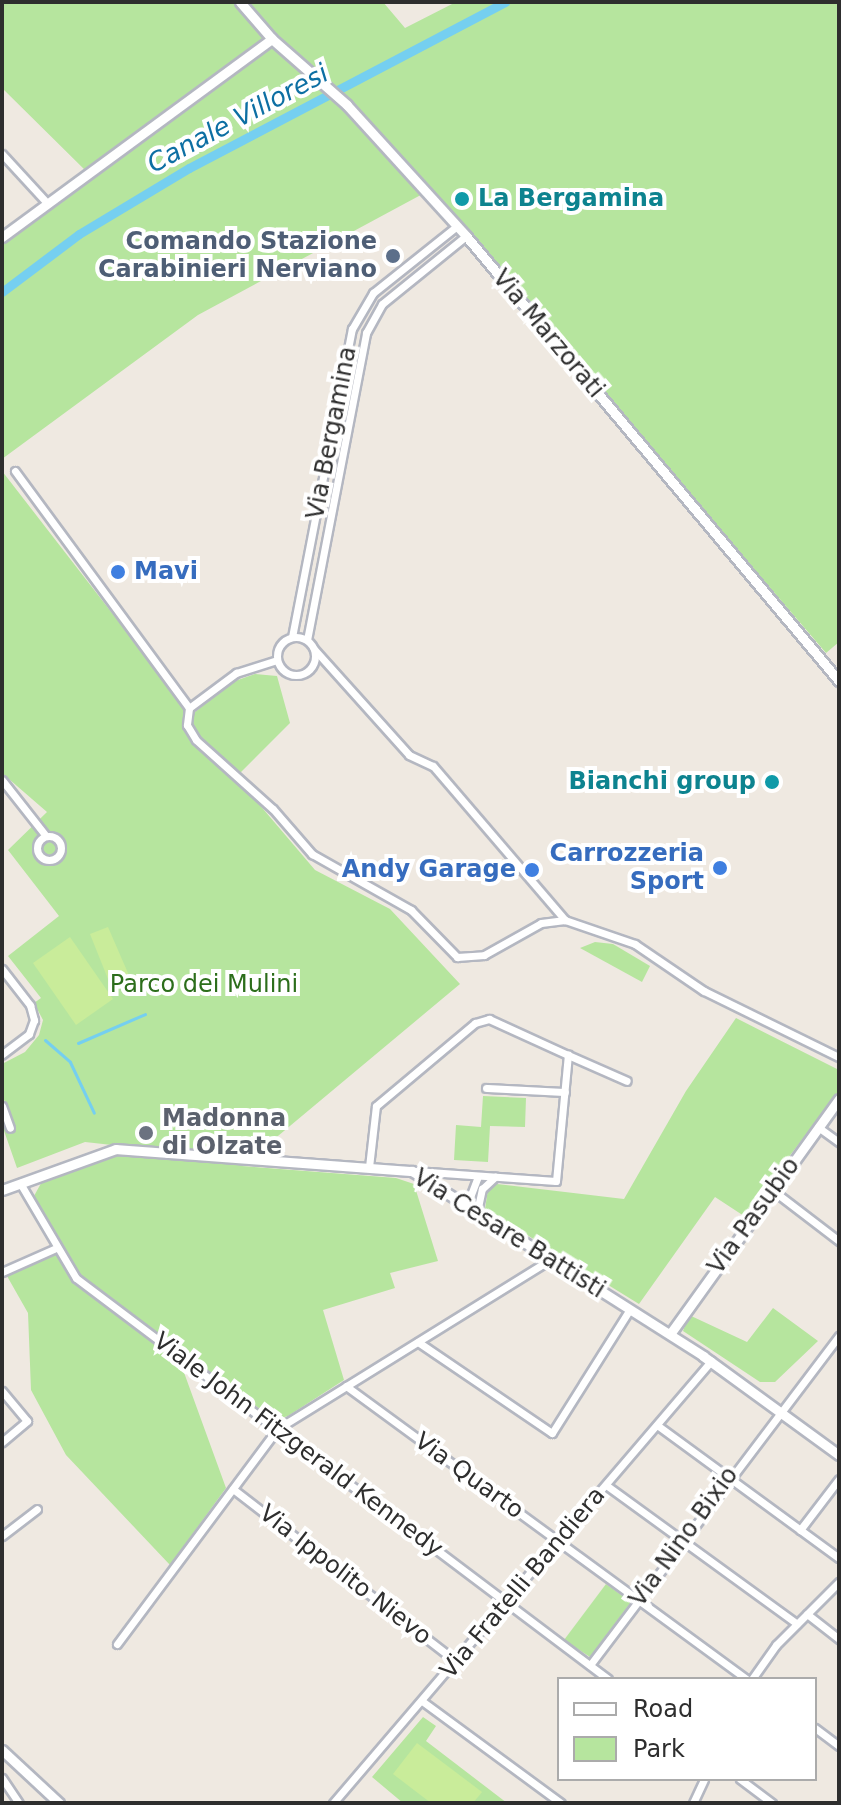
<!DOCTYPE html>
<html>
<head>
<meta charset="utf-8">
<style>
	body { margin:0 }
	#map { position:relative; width:841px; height:1805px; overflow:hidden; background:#efe9e1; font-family:"DejaVu Sans",sans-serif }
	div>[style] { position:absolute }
	.green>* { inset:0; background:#b6e59e }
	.pitch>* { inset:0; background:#c9ec9a }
	.stream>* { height:3px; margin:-1.5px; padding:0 1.5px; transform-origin:1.5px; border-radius:1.5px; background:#75cff0 }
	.canal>* { height:9px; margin:-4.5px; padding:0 4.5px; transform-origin:4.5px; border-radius:4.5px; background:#75cff0 }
	.roads { filter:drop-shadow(2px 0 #b4b7c1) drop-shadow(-2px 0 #b4b7c1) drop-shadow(0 2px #b4b7c1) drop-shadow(0 -2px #b4b7c1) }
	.street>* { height:7px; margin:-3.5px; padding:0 3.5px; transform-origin:3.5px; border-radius:3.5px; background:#fff }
	.street>.ring { margin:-3.5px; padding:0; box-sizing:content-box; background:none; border:7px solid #fff; border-radius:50% }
	.secondary>* { height:9px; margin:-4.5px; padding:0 4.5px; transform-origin:4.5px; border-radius:4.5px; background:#fff }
	.dots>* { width:22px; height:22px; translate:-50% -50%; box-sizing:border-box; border:4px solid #fff; border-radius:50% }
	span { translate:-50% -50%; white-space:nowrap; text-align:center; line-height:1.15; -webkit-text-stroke:8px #fff; paint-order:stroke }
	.culture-label { font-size:24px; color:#0d838f; font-weight:700 }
	.left { translate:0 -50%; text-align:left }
	.right { translate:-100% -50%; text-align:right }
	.service-label { font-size:24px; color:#4e5e75; font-weight:700 }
	.street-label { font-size:24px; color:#2e2e2e }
	.shop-label { font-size:24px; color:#366cbe; font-weight:700 }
	.park-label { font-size:24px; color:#2c6e1b }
	.worship-label { font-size:24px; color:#5b616d; font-weight:700 }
	.water-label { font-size:26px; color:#0d6fa3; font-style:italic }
	.frame { position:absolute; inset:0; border:4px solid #2e2e2e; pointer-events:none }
	.legend { position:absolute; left:557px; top:1677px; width:260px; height:104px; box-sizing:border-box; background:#fff; border:2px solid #ababab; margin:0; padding:10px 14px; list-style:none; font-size:24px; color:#2e2e2e }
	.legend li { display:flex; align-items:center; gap:16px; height:40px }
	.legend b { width:40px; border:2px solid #ababab }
</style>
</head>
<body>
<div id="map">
	<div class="green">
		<div style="clip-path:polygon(2px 2px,383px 2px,405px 28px,456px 2px,839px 2px,839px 642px,826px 653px,430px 190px,198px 315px,2px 459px,2px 242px,90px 175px,2px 88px)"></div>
		<div style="clip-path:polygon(2px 471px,191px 715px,235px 681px,255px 674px,277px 676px,290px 723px,236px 777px,315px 870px,390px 909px,460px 984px,242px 1166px,396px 1178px,414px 1184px,438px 1261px,390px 1273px,395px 1288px,323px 1310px,344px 1380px,288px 1416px,275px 1420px,189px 1357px,182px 1367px,226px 1488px,170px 1565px,66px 1455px,31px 1390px,28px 1313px,3px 1269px,56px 1243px,34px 1196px,45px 1176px,114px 1154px,175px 1152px,85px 1142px,17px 1168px,2px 1125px,11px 1120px,2px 1094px,2px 1064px,25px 1052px,39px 1035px,43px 1020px,34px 1003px,41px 998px,8px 956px,59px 916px,8px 850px,47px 812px,2px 773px)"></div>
		<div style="clip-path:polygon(595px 942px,613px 944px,650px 966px,642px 982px,580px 948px)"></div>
		<div style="clip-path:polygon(736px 1018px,839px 1070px,839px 1091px,744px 1216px,715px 1197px,639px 1304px,485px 1209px,488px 1189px,497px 1184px,624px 1199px,686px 1091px)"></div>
		<div style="clip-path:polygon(483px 1096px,526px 1098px,525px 1127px,490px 1126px,488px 1162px,454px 1160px,456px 1125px,481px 1127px)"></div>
		<div style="clip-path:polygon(773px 1308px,818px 1341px,775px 1382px,760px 1382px,683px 1331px,689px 1315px,747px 1342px)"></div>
		<div style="clip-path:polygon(606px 1584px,631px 1602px,590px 1657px,564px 1640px)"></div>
		<div style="clip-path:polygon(423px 1717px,436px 1726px,426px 1741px,507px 1803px,403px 1803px,372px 1777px)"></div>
	</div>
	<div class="pitch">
		<div style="clip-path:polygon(108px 927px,131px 980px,112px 989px,90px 934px)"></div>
		<div style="clip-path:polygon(70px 937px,113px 999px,76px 1025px,33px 963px)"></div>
		<div style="clip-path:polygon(417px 1743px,482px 1792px,473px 1803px,431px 1803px,393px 1774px)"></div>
	</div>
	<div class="stream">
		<div style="left:45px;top:1040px;width:33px;rotate:41deg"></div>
		<div style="left:70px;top:1062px;width:56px;rotate:64.8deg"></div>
		<div style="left:78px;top:1043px;width:73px;rotate:-23.4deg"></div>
	</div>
	<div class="canal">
		<div style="left:2px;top:292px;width:96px;rotate:-37deg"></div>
		<div style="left:79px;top:234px;width:128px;rotate:-31deg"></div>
		<div style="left:189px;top:168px;width:357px;rotate:-27.7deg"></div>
	</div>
	<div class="roads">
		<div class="street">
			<div style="left:2px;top:154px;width:67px;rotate:47.4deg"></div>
			<div style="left:15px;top:471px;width:294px;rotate:53.7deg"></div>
			<div style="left:189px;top:708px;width:59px;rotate:-36.7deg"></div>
			<div style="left:236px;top:673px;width:43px;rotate:-17.6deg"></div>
			<div style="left:292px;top:637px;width:314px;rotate:-79deg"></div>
			<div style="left:352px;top:329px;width:42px;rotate:-59.7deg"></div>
			<div style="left:373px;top:293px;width:107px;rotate:-38.6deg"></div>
			<div class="ring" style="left:277px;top:637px;width:31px;height:31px"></div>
			<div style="left:307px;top:640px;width:313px;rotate:-79.1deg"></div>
			<div style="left:366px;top:333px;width:33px;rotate:-61deg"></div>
			<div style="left:382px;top:304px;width:108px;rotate:-39deg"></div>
			<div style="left:314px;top:649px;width:142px;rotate:48.1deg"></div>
			<div style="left:409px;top:755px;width:26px;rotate:25deg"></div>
			<div style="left:433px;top:766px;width:203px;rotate:49.4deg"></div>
			<div style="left:189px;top:708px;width:17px;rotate:97deg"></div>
			<div style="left:187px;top:725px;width:17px;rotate:59deg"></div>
			<div style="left:196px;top:740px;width:103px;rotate:41.9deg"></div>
			<div style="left:273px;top:809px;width:60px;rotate:49.1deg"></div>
			<div style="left:312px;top:854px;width:114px;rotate:29.5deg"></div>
			<div style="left:411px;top:910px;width:66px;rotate:45.6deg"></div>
			<div style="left:457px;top:957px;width:27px;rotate:-4deg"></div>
			<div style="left:484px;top:955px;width:65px;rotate:-29.3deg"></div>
			<div style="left:541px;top:923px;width:24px;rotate:-7deg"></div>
			<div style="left:565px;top:920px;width:74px;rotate:18.9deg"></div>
			<div style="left:635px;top:944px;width:83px;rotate:34.3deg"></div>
			<div style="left:704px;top:991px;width:150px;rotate:26.1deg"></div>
			<div style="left:2px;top:780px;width:71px;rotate:51.8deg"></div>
			<div class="ring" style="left:37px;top:836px;width:17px;height:17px"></div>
			<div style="left:2px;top:969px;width:46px;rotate:52.1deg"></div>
			<div style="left:30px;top:1005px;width:16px;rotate:75deg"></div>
			<div style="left:34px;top:1020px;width:15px;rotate:110deg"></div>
			<div style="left:29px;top:1034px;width:34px;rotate:143deg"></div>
			<div style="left:486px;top:1088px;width:79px;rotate:2.9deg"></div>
			<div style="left:2px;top:1106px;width:23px;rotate:70deg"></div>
			<div style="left:818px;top:1127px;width:26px;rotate:36deg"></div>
			<div style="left:369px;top:1167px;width:61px;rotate:-83.5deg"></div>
			<div style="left:376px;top:1106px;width:129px;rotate:-40deg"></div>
			<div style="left:475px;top:1023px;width:15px;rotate:-16deg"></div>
			<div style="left:489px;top:1019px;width:87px;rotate:24.5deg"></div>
			<div style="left:415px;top:1171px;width:141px;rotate:4.1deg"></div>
			<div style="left:556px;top:1181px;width:127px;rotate:-84.6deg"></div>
			<div style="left:568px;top:1055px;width:64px;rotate:23.8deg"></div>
			<div style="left:20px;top:1183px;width:110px;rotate:59.5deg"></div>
			<div style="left:76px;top:1278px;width:666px;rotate:37.01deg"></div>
			<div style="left:771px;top:1189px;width:86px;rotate:37.4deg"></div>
			<div style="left:467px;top:1205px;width:31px;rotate:-69deg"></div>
			<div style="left:477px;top:1212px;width:24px;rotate:-78deg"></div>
			<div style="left:482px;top:1189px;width:18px;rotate:-43deg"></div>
			<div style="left:2px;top:1272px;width:57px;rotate:-23.9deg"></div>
			<div style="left:418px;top:1342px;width:162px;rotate:34.2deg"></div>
			<div style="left:552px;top:1433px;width:146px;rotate:-57.8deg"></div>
			<div style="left:346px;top:1386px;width:497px;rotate:36.2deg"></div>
			<div style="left:2px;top:1391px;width:39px;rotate:50deg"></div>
			<div style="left:27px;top:1421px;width:33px;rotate:140deg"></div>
			<div style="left:657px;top:1425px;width:225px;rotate:36.2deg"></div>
			<div style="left:606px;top:1485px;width:236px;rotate:36deg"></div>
			<div style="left:233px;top:1489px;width:283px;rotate:37.7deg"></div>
			<div style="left:800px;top:1530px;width:64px;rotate:-52.6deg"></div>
			<div style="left:2px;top:1536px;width:44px;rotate:-37.6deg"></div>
			<div style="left:807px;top:1614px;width:41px;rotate:38deg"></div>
			<div style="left:117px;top:1644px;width:268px;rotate:-53.3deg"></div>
			<div style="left:277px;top:1429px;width:322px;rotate:-31.8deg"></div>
			<div style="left:590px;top:1665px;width:413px;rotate:-52.9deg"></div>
			<div style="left:752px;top:1679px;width:42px;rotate:-54.8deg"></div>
			<div style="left:776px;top:1645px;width:89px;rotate:-45deg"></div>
			<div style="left:422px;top:1701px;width:172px;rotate:36.3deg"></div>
			<div style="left:815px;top:1728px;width:30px;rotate:37deg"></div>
			<div style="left:2px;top:1778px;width:30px;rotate:56deg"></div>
			<div style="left:740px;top:1779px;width:40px;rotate:37deg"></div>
			<div style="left:333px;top:1803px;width:582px;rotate:-49.46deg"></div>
			<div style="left:693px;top:1803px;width:26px;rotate:-65deg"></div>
		</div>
		<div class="secondary">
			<div style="left:240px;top:2px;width:49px;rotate:49.1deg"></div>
			<div style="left:272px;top:39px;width:100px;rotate:41.3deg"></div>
			<div style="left:347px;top:105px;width:177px;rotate:47.7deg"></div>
			<div style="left:466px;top:236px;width:581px;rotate:50.03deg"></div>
			<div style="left:2px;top:237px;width:335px;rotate:-36.3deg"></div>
			<div style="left:2px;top:1190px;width:121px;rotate:-19.8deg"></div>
			<div style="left:116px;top:1149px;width:297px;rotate:4.3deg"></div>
			<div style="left:412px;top:1171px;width:345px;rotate:32.4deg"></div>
			<div style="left:703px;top:1356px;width:168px;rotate:36.1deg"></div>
			<div style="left:670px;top:1334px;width:289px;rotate:-54.3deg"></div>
			<div style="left:2px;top:1750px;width:78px;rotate:42.9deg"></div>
		</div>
	</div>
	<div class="dots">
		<div style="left:462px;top:199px;background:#0f9aa8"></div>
		<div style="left:393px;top:256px;background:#5c6f8a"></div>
		<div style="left:118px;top:572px;background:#3f7fe0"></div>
		<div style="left:772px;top:782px;background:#0f9aa8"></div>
		<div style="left:720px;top:868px;background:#3f7fe0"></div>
		<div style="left:532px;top:870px;background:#3f7fe0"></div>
		<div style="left:146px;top:1133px;background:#6b7280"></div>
	</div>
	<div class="culture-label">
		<span class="left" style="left:478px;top:199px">La Bergamina</span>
		<span class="right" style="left:756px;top:782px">Bianchi group</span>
	</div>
	<div class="service-label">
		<span class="right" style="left:377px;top:256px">Comando Stazione<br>Carabinieri Nerviano</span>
	</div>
	<div class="street-label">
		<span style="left:548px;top:334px;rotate:50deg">Via Marzorati</span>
		<span style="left:332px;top:433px;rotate:-79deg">Via Bergamina</span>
		<span style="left:754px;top:1216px;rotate:-54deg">Via Pasubio</span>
		<span style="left:509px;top:1234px;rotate:32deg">Via Cesare Battisti</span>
		<span style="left:298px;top:1445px;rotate:37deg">Viale John Fitzgerald Kennedy</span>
		<span style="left:469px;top:1476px;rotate:36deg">Via Quarto</span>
		<span style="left:684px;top:1537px;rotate:-54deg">Via Nino Bixio</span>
		<span style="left:345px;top:1575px;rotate:38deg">Via Ippolito Nievo</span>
		<span style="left:523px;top:1583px;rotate:-50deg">Via Fratelli Bandiera</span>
	</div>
	<div class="shop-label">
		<span class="left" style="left:134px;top:572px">Mavi</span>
		<span class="right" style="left:704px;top:868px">Carrozzeria<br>Sport</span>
		<span class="right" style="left:516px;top:870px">Andy Garage</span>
	</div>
	<div class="park-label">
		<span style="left:204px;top:985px">Parco dei Mulini</span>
	</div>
	<div class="worship-label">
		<span class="left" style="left:162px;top:1133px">Madonna<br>di Olzate</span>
	</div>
	<div class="water-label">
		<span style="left:238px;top:119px;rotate:-28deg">Canale Villoresi</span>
	</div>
	<div class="frame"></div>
	<ul class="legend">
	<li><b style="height:10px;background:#fff"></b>Road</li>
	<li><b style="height:22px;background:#b6e59e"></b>Park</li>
	</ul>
</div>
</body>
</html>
